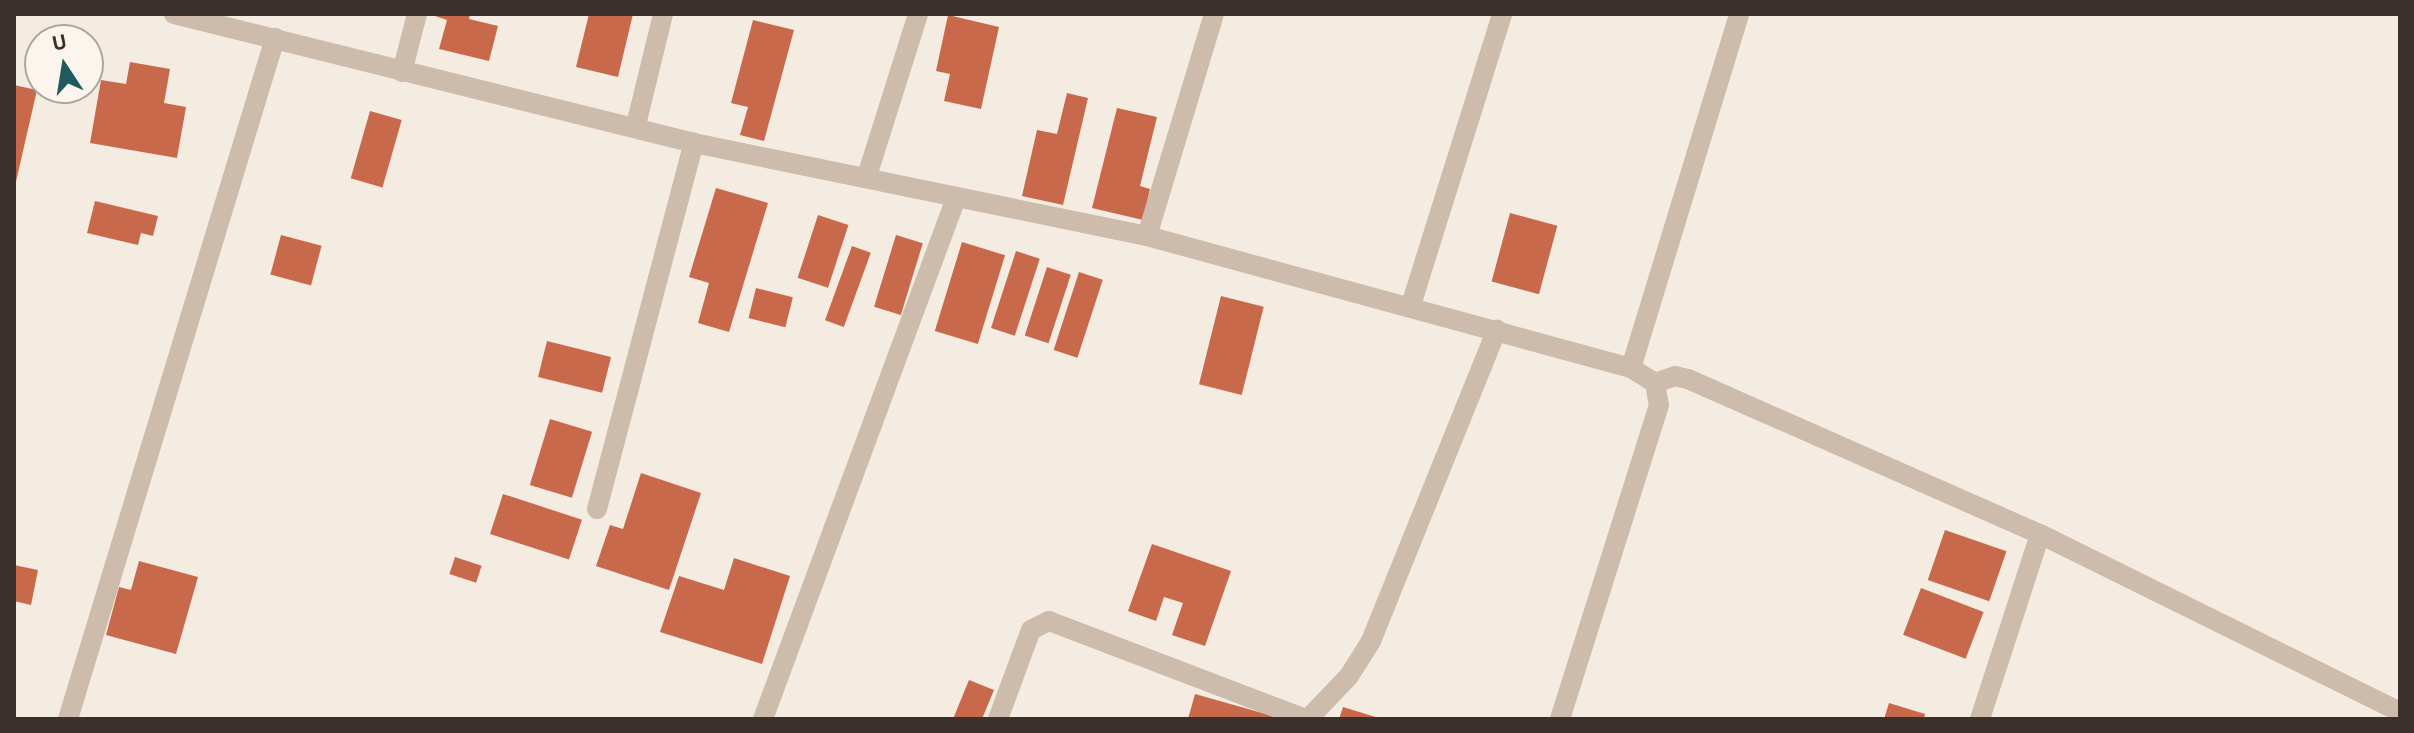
<!DOCTYPE html>
<html>
<head>
<meta charset="utf-8">
<style>
  body { margin:0 }
  #map { position:relative; width:2414px; height:733px; overflow:hidden; background:#f4ebe1; font-family:"Alegreya Sans",sans-serif }
  div>[style] { position:absolute }
  .building>* { inset:0; background:#c8694b; transform-origin:0 0 }
  .minor>* { height:20px; margin:-10px; padding:0 10px; transform-origin:10px; border-radius:10px; background:#cdbbac }
  span { translate:-50% -50%; white-space:nowrap; text-align:center; line-height:1.15; -webkit-text-stroke:6px #fbf5ee; paint-order:stroke }
  .frame { position:absolute; inset:0; border:16px solid #3b302b; pointer-events:none }
  .north { position:absolute; left:24px; top:24px; width:80px; height:80px; box-sizing:border-box; background:#fbf5ee; border:2px solid #aea6a0; border-radius:50%; rotate:348deg; font-size:22px; font-weight:700; line-height:32px; text-align:center; color:#3b302b }
  .north::after { content:''; display:block; margin:auto; width:28px; height:36px; background:#1f5a5e; clip-path:polygon(50% 0,100% 100%,50% 72%,0 100%) }
</style>
</head>
<body>
<div id="map">
  <div class="building">
    <div style="clip-path:polygon(470px 14px,469px 19px,498px 26px,489px 61px,439px 49px,447px 20px,429px 14px)"></div>
    <div style="clip-path:polygon(589px 14px,633px 14px,618px 77px,576px 67px)"></div>
    <div style="clip-path:polygon(948px 15px,999px 27px,981px 109px,944px 101px,950px 74px,936px 71px)"></div>
    <div style="clip-path:polygon(753px 20px,794px 30px,764px 141px,740px 135px,748px 107px,731px 103px)"></div>
    <div style="clip-path:polygon(130px 62px,170px 69px,164px 103px,186px 107px,177px 158px,90px 143px,101px 80px,126px 84px)"></div>
    <div style="clip-path:polygon(14px 85px,37px 90px,15px 186px,14px 186px)"></div>
    <div style="clip-path:polygon(1067px 93px,1088px 98px,1063px 205px,1022px 196px,1037px 130px,1057px 134px)"></div>
    <div style="clip-path:polygon(1117px 108px,1157px 117px,1140px 186px,1150px 189px,1143px 220px,1092px 208px)"></div>
    <div style="left:370px;top:111px;width:33px;height:70px;rotate:16deg"></div>
    <div style="clip-path:polygon(716px 188px,768px 203px,729px 332px,698px 323px,709px 283px,689px 277px)"></div>
    <div style="clip-path:polygon(95px 201px,158px 216px,153px 236px,141px 233px,138px 245px,87px 233px)"></div>
    <div style="left:1510px;top:213px;width:49px;height:71px;rotate:15deg"></div>
    <div style="left:818px;top:215px;width:32px;height:66px;rotate:18deg"></div>
    <div style="left:281px;top:235px;width:42px;height:41px;rotate:15deg"></div>
    <div style="left:896px;top:235px;width:28px;height:75px;rotate:17deg"></div>
    <div style="left:962px;top:242px;width:45px;height:93px;rotate:17deg"></div>
    <div style="left:852px;top:246px;width:20px;height:79px;rotate:20deg"></div>
    <div style="left:1016px;top:251px;width:25px;height:81px;rotate:18deg"></div>
    <div style="left:1047px;top:267px;width:25px;height:72px;rotate:18deg"></div>
    <div style="left:1079px;top:272px;width:25px;height:82px;rotate:18deg"></div>
    <div style="left:756px;top:288px;width:38px;height:31px;rotate:14deg"></div>
    <div style="left:1221px;top:296px;width:44px;height:91px;rotate:14deg"></div>
    <div style="left:547px;top:341px;width:66px;height:37px;rotate:14deg"></div>
    <div style="left:550px;top:419px;width:44px;height:69px;rotate:17deg"></div>
    <div style="clip-path:polygon(641px 473px,701px 493px,669px 590px,596px 566px,610px 525px,623px 529px)"></div>
    <div style="left:503px;top:494px;width:83px;height:42px;rotate:18deg"></div>
    <div style="left:1945px;top:530px;width:65px;height:53px;rotate:19deg"></div>
    <div style="clip-path:polygon(1152px 544px,1231px 571px,1205px 646px,1172px 635px,1183px 603px,1164px 597px,1156px 621px,1128px 611px)"></div>
    <div style="left:455px;top:557px;width:28px;height:18px;rotate:18deg"></div>
    <div style="clip-path:polygon(734px 558px,790px 576px,762px 664px,660px 632px,679px 576px,724px 590px)"></div>
    <div style="clip-path:polygon(139px 561px,198px 577px,176px 654px,106px 635px,119px 587px,131px 590px)"></div>
    <div style="clip-path:polygon(14px 565px,38px 570px,31px 605px,14px 601px)"></div>
    <div style="left:1921px;top:588px;width:67px;height:50px;rotate:21deg"></div>
    <div style="clip-path:polygon(969px 680px,994px 690px,982px 719px,953px 719px)"></div>
    <div style="clip-path:polygon(1195px 694px,1280px 718px,1280px 719px,1188px 719px)"></div>
    <div style="clip-path:polygon(1889px 703px,1925px 714px,1924px 719px,1884px 719px)"></div>
    <div style="clip-path:polygon(1343px 707px,1379px 718px,1379px 719px,1339px 719px)"></div>
  </div>
  <div class="minor">
    <div style="left:174px;top:14px;width:536px;rotate:13.93deg"></div>
    <div style="left:694px;top:143px;width:462px;rotate:11.6deg"></div>
    <div style="left:1147px;top:236px;width:502px;rotate:15.26deg"></div>
    <div style="left:1631px;top:368px;width:28px;rotate:32deg"></div>
    <div style="left:1655px;top:383px;width:22px;rotate:80deg"></div>
    <div style="left:1659px;top:405px;width:329px;rotate:107.5deg"></div>
    <div style="left:402px;top:72px;width:60px;rotate:-75.5deg"></div>
    <div style="left:636px;top:125px;width:114px;rotate:-76.3deg"></div>
    <div style="left:867px;top:176px;width:170px;rotate:-72.5deg"></div>
    <div style="left:1147px;top:236px;width:232px;rotate:-73.2deg"></div>
    <div style="left:1411px;top:305px;width:305px;rotate:-72.6deg"></div>
    <div style="left:1631px;top:368px;width:370px;rotate:-73deg"></div>
    <div style="left:1655px;top:383px;width:21px;rotate:-19deg"></div>
    <div style="left:1675px;top:376px;width:13px;rotate:13deg"></div>
    <div style="left:1688px;top:379px;width:385px;rotate:23.8deg"></div>
    <div style="left:2040px;top:534px;width:402px;rotate:26.3deg"></div>
    <div style="left:597px;top:509px;width:379px;rotate:-75.2deg"></div>
    <div style="left:68px;top:719px;width:712px;rotate:-73.09deg"></div>
    <div style="left:763px;top:719px;width:556px;rotate:-69.67deg"></div>
    <div style="left:998px;top:719px;width:95px;rotate:-69.7deg"></div>
    <div style="left:1031px;top:630px;width:20px;rotate:-27deg"></div>
    <div style="left:1049px;top:621px;width:275px;rotate:20.9deg"></div>
    <div style="left:1308px;top:719px;width:59px;rotate:-46.4deg"></div>
    <div style="left:1349px;top:676px;width:41px;rotate:-57.8deg"></div>
    <div style="left:1371px;top:641px;width:336px;rotate:-68deg"></div>
    <div style="left:1980px;top:719px;width:194px;rotate:-72deg"></div>
  </div>
  <div class="frame"></div>
  <div class="north">U</div>
</div>
</body>
</html>
